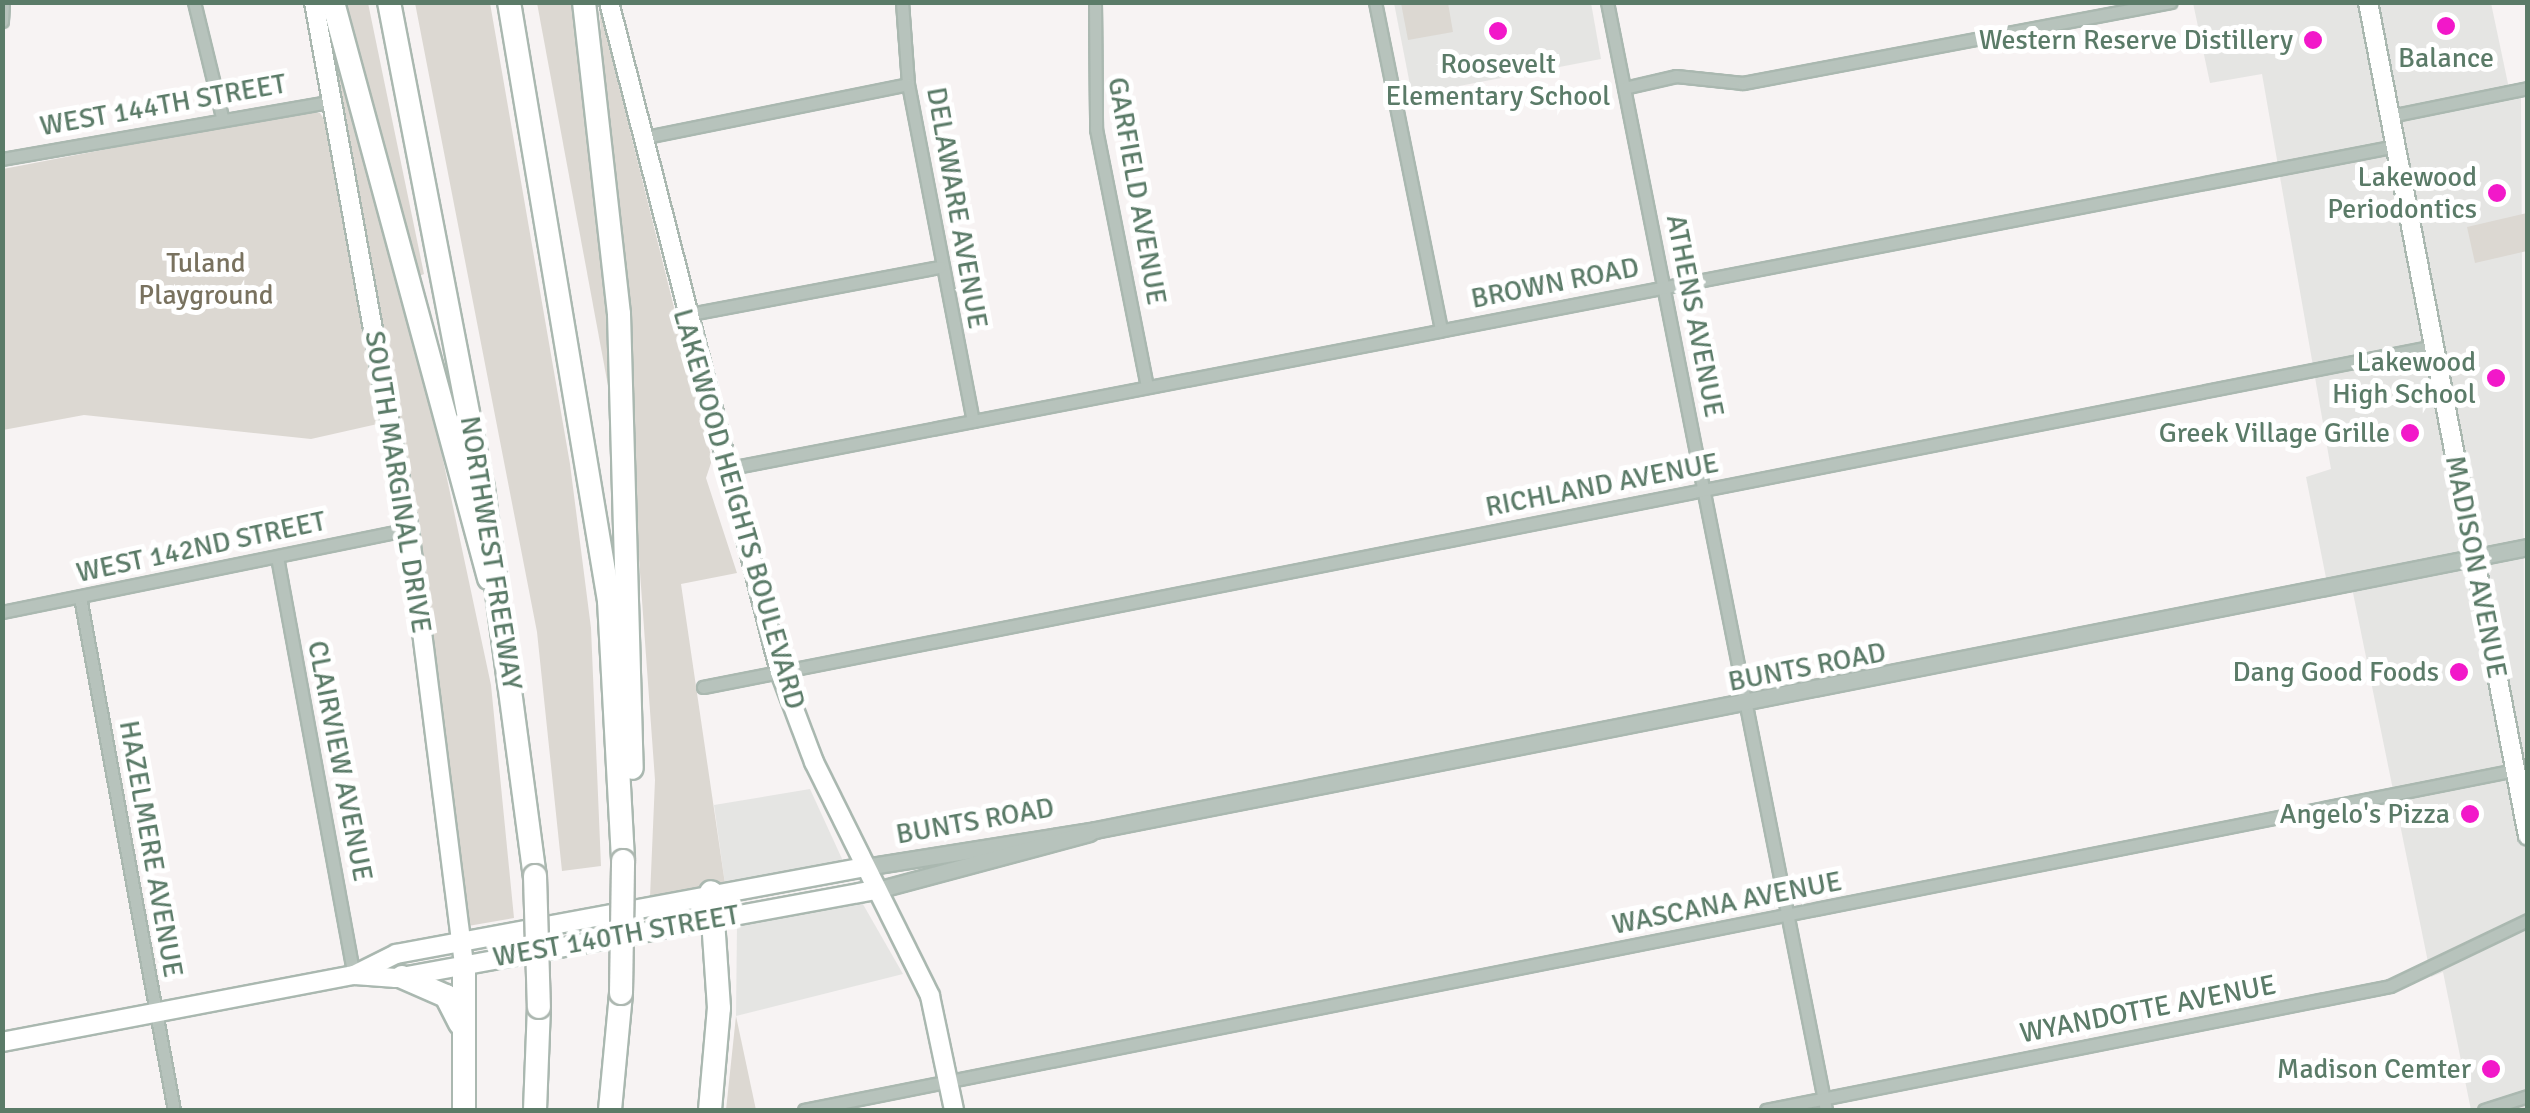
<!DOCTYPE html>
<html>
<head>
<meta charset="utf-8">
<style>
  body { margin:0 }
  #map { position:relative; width:2530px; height:1113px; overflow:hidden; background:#f7f3f3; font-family:Signika,sans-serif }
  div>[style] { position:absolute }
  .built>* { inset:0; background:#e5e5e3 }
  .green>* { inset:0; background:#dcd8d2 }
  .roads { filter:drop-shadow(2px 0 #aab8b0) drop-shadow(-2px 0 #aab8b0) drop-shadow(0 2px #aab8b0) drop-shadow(0 -2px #aab8b0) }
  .minor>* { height:11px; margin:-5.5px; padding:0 5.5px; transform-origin:5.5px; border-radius:5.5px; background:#b7c3bc }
  .tertiary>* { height:15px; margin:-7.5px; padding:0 7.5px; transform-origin:7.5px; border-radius:7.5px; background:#b7c3bc }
  .secondary>* { height:18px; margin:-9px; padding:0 9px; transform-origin:9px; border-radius:9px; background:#fff }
  .motorway>* { height:22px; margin:-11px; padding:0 11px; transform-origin:11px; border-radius:11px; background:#fff }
  .bridges { filter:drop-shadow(2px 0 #acb7b0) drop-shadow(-2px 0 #acb7b0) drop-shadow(0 2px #acb7b0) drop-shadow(0 -2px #acb7b0) }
  .motorway-bridge>* { height:22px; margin:-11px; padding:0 11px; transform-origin:11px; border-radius:11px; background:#fff }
  .dots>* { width:28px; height:28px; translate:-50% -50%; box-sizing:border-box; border:5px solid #fff; border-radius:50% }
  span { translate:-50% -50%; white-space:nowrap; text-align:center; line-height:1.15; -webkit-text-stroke:10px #fff; paint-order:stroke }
  .poi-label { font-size:28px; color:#5b7b68 }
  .right { translate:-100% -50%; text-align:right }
  .street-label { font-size:28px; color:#5b7b68 }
  .park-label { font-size:28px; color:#79725f }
  .frame { position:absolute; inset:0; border:5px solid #5b7b68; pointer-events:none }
</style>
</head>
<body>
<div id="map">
  <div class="built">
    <div style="clip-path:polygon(1394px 3px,1591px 3px,1601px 59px,1412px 95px)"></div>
    <div style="clip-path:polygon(2193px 3px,2491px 3px,2511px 98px,2521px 97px,2527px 1110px,2471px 1110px,2443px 972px,2431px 977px,2352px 588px,2329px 593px,2306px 477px,2331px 469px,2262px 74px,2210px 83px)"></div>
    <div style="clip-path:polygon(810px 789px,843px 861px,725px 884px,714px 805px)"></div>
    <div style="clip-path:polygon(860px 899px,903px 974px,736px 1016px,737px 925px)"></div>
  </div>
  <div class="green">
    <div style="clip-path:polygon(342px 3px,368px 3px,424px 274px,417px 277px)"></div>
    <div style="clip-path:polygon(415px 3px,490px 3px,570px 464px,591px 628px,601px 866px,562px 871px,537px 632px)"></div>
    <div style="clip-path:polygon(537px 3px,577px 3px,601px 186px,614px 418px)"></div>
    <div style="clip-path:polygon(1401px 3px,1448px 3px,1453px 32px,1408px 40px)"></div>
    <div style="clip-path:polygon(599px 6px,712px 460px,706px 478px,737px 573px,681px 584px,725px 884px,650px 897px,655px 780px)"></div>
    <div style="clip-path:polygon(338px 48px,426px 380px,491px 685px,514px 918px,468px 926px,419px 531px,331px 49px)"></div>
    <div style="clip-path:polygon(301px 112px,320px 113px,328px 126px,382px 423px,311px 439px,84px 415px,3px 430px,3px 169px)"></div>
    <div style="clip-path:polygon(2527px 213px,2527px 251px,2475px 263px,2467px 227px)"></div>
    <div style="clip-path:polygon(736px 1016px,756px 1110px,726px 1110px)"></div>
  </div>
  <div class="roads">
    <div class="minor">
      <div style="left:194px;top:2px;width:118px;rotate:76.3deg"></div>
      <div style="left:902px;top:2px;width:82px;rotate:85.8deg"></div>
      <div style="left:908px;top:84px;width:343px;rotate:79.1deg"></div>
      <div style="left:1095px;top:2px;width:127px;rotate:89.5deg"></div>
      <div style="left:1096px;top:129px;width:263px;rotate:78.8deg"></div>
      <div style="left:1375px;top:2px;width:335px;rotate:78.6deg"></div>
      <div style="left:1607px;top:2px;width:1129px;rotate:78.82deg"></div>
      <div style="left:2px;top:21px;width:19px;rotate:-87deg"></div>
      <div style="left:1624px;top:88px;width:53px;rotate:-13deg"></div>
      <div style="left:1676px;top:76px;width:67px;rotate:6deg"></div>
      <div style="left:1743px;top:83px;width:435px;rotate:-10.7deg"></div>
      <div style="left:2390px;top:116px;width:141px;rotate:-11.5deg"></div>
      <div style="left:641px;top:138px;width:272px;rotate:-11.4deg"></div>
      <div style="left:2px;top:159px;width:336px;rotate:-9.9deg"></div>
      <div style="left:685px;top:315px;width:259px;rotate:-10.7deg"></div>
      <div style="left:725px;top:469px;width:1702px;rotate:-10.94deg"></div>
      <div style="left:277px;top:557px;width:425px;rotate:79.6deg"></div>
      <div style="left:80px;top:597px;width:522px;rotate:79.62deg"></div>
      <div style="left:2px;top:612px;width:415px;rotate:-11.5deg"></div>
      <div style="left:703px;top:687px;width:1764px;rotate:-11.14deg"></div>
      <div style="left:804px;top:1110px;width:1744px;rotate:-11.24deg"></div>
      <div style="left:1766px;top:1110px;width:636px;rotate:-11.24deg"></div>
      <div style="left:2390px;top:986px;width:153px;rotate:-25.6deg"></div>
      <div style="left:2484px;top:1110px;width:46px;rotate:-17.7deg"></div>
    </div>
    <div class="tertiary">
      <div style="left:865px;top:867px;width:233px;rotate:-9.1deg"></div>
      <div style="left:1095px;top:830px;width:1461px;rotate:-11.17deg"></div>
      <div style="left:877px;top:890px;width:220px;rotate:-15deg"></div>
    </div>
    <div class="secondary">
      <div style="left:314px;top:2px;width:535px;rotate:79.78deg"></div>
      <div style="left:409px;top:529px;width:439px;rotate:82.8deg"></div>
      <div style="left:609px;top:2px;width:691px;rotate:75.68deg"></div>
      <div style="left:780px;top:672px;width:96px;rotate:69.3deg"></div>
      <div style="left:814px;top:762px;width:261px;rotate:63.6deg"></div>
      <div style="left:930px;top:996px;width:116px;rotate:78.1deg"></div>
      <div style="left:2368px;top:2px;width:849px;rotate:79.14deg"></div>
      <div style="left:355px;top:975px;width:41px;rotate:4.2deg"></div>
      <div style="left:396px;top:978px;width:489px;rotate:-10.4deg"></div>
      <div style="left:2px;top:1042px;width:358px;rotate:-10.8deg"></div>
      <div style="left:354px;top:975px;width:47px;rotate:-26.6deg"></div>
      <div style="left:396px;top:954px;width:477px;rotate:-10.5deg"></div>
    </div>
    <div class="motorway">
      <div style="left:333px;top:2px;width:597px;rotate:74.85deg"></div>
      <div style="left:389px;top:2px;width:495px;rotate:79.1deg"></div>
      <div style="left:483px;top:488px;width:391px;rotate:82.4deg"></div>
      <div style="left:509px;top:2px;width:607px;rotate:80.52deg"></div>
      <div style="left:609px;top:601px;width:260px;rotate:86.9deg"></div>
      <div style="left:584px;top:2px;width:314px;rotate:83.6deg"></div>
      <div style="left:619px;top:314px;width:454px;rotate:88.4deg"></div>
      <div style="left:464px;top:965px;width:145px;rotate:90deg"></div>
      <div style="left:402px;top:977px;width:48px;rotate:23.4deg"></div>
      <div style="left:446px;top:996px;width:31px;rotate:63deg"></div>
      <div style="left:535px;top:1110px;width:103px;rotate:-87.8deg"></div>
      <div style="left:610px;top:1110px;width:118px;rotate:-84.6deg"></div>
      <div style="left:710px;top:1110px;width:102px;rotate:-85deg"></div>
      <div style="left:719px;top:1008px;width:116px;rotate:-93.9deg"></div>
    </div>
  </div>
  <div class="bridges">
    <div class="motorway-bridge">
      <div style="left:535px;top:876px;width:131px;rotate:88.3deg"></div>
      <div style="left:621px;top:993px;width:132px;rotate:-89.1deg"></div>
    </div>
  </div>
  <div class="dots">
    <div style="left:2446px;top:26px;background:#f218c9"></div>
    <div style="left:1498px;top:31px;background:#f218c9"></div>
    <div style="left:2313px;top:40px;background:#f218c9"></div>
    <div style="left:2497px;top:193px;background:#f218c9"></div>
    <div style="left:2496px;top:378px;background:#f218c9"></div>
    <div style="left:2410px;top:433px;background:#f218c9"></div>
    <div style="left:2459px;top:672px;background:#f218c9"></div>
    <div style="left:2470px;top:814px;background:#f218c9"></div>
    <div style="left:2491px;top:1069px;background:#f218c9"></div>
  </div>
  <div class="poi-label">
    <span class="right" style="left:2293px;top:40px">Western Reserve Distillery</span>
    <span style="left:2446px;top:58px">Balance</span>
    <span style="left:1498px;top:80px">Roosevelt<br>Elementary School</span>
    <span class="right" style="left:2477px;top:193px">Lakewood<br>Periodontics</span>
    <span class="right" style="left:2476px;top:378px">Lakewood<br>High School</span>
    <span class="right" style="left:2390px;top:433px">Greek Village Grille</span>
    <span class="right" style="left:2439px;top:672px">Dang Good Foods</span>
    <span class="right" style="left:2450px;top:814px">Angelo's Pizza</span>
    <span class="right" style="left:2471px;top:1069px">Madison Cemter</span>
  </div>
  <div class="street-label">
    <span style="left:163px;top:105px;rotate:-10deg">WEST 144TH STREET</span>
    <span style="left:1137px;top:191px;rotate:80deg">GARFIELD AVENUE</span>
    <span style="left:957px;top:208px;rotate:80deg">DELAWARE AVENUE</span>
    <span style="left:1555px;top:283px;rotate:-11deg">BROWN ROAD</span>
    <span style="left:1695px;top:316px;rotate:79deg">ATHENS AVENUE</span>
    <span style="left:398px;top:482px;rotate:81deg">SOUTH MARGINAL DRIVE</span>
    <span style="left:1602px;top:485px;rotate:-11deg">RICHLAND AVENUE</span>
    <span style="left:739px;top:509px;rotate:74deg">LAKEWOOD HEIGHTS BOULEVARD</span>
    <span style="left:201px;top:547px;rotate:-12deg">WEST 142ND STREET</span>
    <span style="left:491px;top:553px;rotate:81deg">NORTHWEST FREEWAY</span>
    <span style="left:2476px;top:567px;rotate:79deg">MADISON AVENUE</span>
    <span style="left:1807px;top:667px;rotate:-11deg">BUNTS ROAD</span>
    <span style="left:340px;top:761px;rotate:79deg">CLAIRVIEW AVENUE</span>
    <span style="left:975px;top:821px;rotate:-10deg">BUNTS ROAD</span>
    <span style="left:151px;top:849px;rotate:80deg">HAZELMERE AVENUE</span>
    <span style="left:1727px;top:903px;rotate:-11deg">WASCANA AVENUE</span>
    <span style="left:616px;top:936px;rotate:-10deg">WEST 140TH STREET</span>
    <span style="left:2148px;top:1009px;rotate:-11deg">WYANDOTTE AVENUE</span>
  </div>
  <div class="park-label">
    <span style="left:206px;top:279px">Tuland<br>Playground</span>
  </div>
  <div class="frame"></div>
</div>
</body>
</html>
